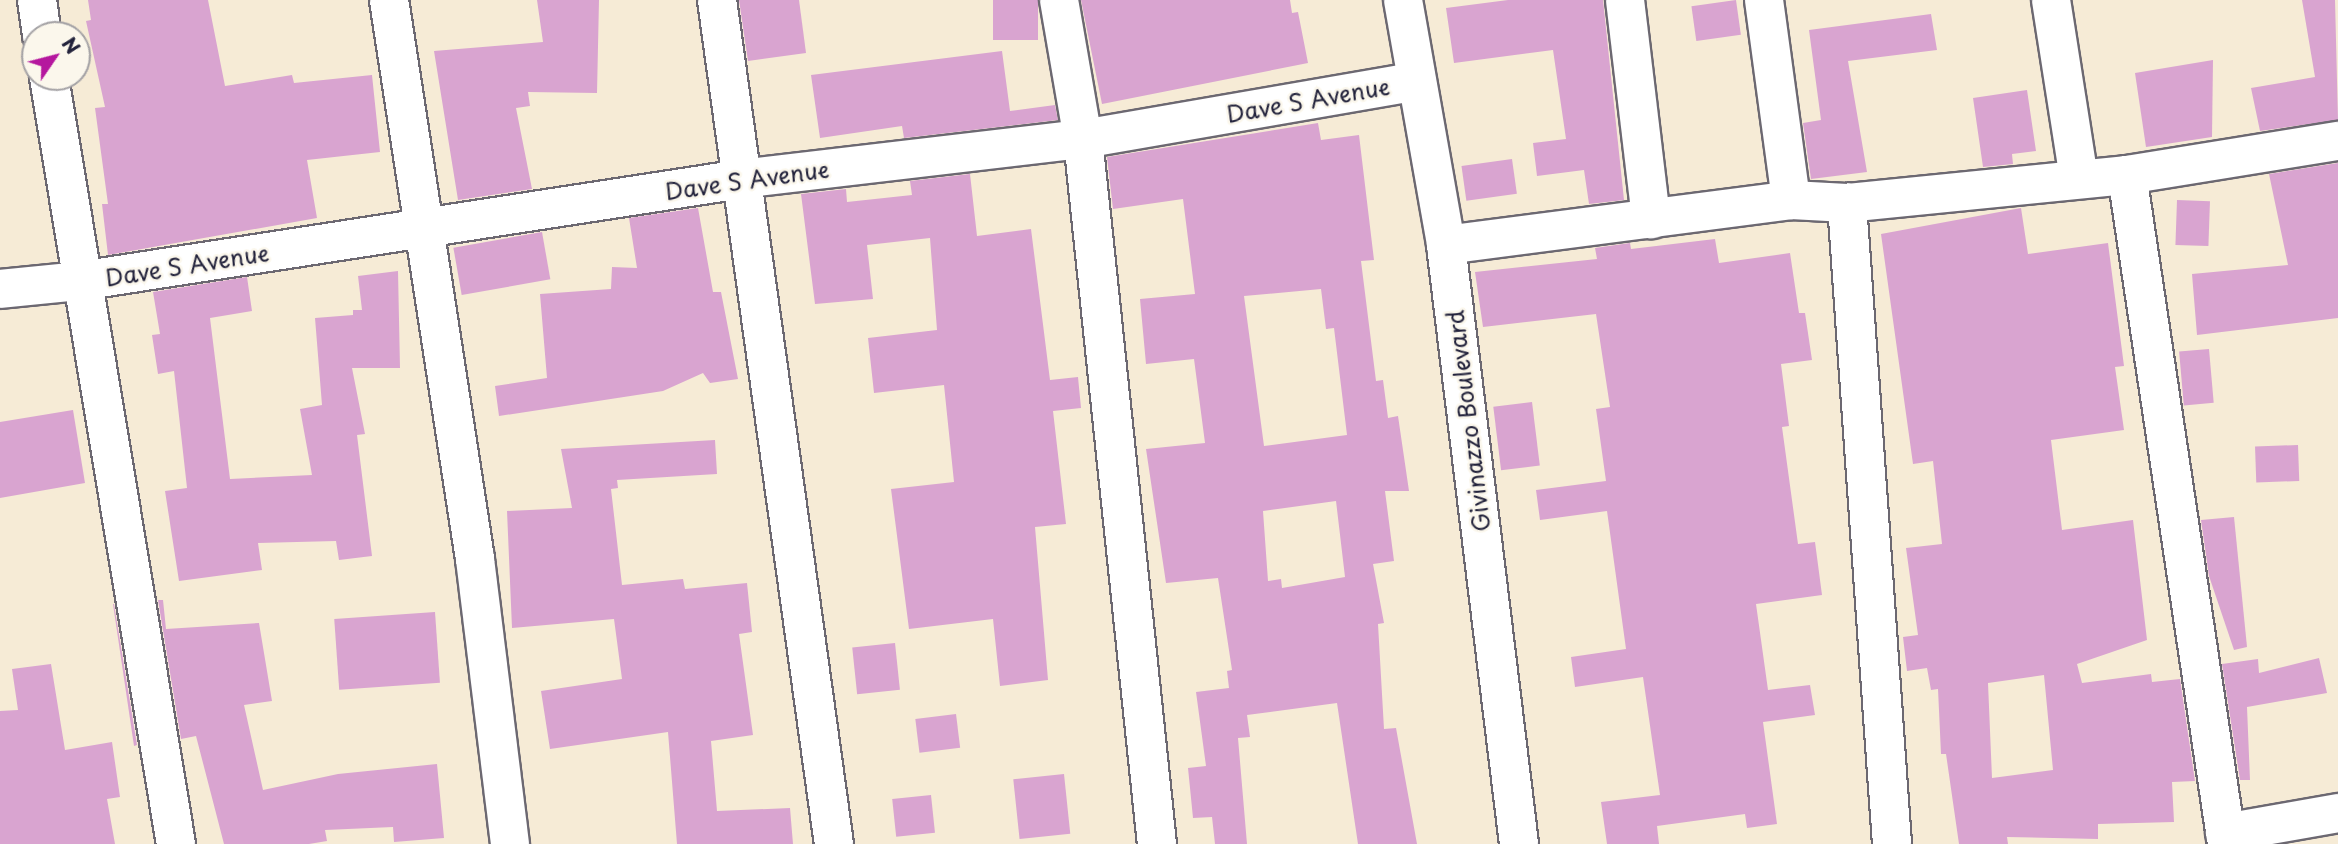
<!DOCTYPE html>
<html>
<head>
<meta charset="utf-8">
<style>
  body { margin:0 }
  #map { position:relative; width:2338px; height:844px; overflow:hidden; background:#f6ebd6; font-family:"Playpen Sans",sans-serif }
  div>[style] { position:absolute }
  .building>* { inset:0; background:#d9a4d0; transform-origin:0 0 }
  .roads { filter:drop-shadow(2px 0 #6c6871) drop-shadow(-2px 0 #6c6871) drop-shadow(0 2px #6c6871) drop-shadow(0 -2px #6c6871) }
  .street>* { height:38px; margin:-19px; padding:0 19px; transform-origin:19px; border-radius:19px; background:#fff }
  span { translate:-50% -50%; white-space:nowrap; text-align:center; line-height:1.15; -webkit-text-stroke:5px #fbf7ec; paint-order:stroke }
  .street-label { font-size:23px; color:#22223b }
  .north { position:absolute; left:21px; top:21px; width:70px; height:70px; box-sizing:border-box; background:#fbf7ec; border:2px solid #a4a2a5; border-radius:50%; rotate:55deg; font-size:19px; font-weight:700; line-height:28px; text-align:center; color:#22223b }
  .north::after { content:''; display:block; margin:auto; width:24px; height:32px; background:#b5179e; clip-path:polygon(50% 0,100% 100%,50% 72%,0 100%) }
</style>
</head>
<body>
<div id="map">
  <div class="building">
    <div style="clip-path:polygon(88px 0,208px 0,225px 86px,292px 75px,294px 83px,372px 75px,380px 152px,307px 160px,317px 218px,108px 255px,102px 204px,108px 204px,95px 108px,105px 107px,86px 21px,91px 20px)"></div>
    <div style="clip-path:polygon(537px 0,599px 0,597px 93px,528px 92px,530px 106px,516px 108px,532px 189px,458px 200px,434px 51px,543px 42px)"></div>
    <div style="clip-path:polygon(739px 0,799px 0,806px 53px,748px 61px)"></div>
    <div style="left:993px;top:0;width:45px;height:40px"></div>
    <div style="clip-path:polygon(1081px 0,1290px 0,1292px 13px,1298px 12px,1308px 63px,1102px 104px)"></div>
    <div style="clip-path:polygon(1508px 0,1603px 0,1624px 200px,1589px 204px,1584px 170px,1537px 176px,1533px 143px,1566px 139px,1553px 50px,1454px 63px,1446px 8px)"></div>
    <div style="left:1736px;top:0;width:35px;height:45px;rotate:82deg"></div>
    <div style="clip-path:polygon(2302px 0,2335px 0,2338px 120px,2260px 131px,2251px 88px,2315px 77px)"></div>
    <div style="clip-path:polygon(1931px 14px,1937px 50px,1848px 61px,1867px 172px,1811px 179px,1803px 123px,1821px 120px,1809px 30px)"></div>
    <div style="clip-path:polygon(1002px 51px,1010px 111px,1055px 105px,1058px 120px,904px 138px,902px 126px,820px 138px,811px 75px)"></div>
    <div style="clip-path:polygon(2213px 60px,2212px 137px,2146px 147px,2135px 73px)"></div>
    <div style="clip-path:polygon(2027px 90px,2036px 151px,2012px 154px,2013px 164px,1983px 167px,1973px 98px)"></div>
    <div style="clip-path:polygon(evenodd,1318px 123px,1321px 140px,1359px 135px,1374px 260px,1361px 261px,1376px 381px,1383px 380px,1388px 418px,1398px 416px,1409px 491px,1385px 491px,1394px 561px,1373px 564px,1384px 623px,1378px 624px,1384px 729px,1396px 728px,1417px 844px,1358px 844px,1337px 703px,1247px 715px,1250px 737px,1238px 738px,1247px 844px,1215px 844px,1212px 817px,1193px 818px,1188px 768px,1206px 766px,1196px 692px,1229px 688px,1227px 671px,1232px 670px,1218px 578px,1166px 583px,1146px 449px,1205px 443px,1194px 359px,1146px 364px,1140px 299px,1195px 294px,1183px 199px,1113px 209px,1107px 157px,1318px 123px,1321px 289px,1326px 329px,1334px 328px,1347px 435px,1264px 446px,1244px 296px,1321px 289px,1318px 123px,1336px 501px,1345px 577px,1282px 588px,1281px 579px,1268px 581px,1263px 511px,1336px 501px)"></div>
    <div style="left:1512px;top:159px;width:35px;height:51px;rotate:82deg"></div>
    <div style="clip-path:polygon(2338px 163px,2338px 318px,2197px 335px,2192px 274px,2288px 265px,2269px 174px)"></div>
    <div style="clip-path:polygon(970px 174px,977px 236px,1031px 229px,1050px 380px,1078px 377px,1081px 408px,1053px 411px,1066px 524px,1035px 527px,1048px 680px,1000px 686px,993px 619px,909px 629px,891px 489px,954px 482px,944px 385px,874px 393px,868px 338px,937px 330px,930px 238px,867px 245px,873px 299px,815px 304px,801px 194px,846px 189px,847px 202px,912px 195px,910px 181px)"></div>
    <div style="left:2177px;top:200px;width:33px;height:45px;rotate:2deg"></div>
    <div style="clip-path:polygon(698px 208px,713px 292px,721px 292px,738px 379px,710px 383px,703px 373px,663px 391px,499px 416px,495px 386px,547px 378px,540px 294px,611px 289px,612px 267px,637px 268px,629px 218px)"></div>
    <div style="clip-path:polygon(evenodd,2021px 208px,2028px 254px,2108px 243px,2115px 297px,2124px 366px,2115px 367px,2124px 430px,2051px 440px,2062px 530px,2133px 520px,2147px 640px,2077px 664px,2082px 683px,2151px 674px,2152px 682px,2180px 679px,2195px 781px,2172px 782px,2174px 822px,2098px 824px,2098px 839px,2007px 837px,2008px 844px,1959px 844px,1946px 754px,1941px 754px,1938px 689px,1931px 690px,1927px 668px,1907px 671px,1903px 637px,1918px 635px,1906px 548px,1942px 544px,1933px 461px,1913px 464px,1881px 234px,2021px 208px,2044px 675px,2053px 770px,1992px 778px,1988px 683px,2044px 675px)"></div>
    <div style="left:542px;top:232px;width:48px;height:90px;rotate:80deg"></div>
    <div style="clip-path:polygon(1715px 239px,1719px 263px,1790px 253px,1799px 313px,1805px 313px,1812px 360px,1781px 364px,1789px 426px,1782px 427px,1798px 544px,1815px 542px,1822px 595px,1756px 604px,1768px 690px,1810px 685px,1815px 715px,1763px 722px,1777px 824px,1747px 828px,1745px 814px,1657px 826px,1659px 844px,1607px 844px,1601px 802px,1660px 795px,1643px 677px,1575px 687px,1571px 657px,1626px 649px,1607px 511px,1540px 520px,1536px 490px,1606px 481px,1596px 409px,1610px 407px,1596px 314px,1483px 327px,1475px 272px,1597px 259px,1595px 248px,1630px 243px,1631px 249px)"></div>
    <div style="clip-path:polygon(398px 271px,400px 368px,352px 368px,365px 434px,357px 435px,372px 556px,339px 560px,336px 541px,258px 543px,262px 570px,179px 581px,165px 491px,187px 488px,174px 371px,158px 374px,152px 335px,160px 334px,153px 292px,247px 277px,252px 311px,210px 318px,230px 479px,312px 475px,300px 409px,322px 405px,315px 318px,353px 315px,353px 310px,362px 310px,358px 276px)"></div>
    <div style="left:2209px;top:349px;width:54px;height:30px;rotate:85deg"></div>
    <div style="left:1532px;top:402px;width:64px;height:39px;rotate:83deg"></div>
    <div style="clip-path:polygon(73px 410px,85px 483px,0 498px,0 422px)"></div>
    <div style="clip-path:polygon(715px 440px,717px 474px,617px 480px,618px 488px,611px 489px,622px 585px,683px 579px,685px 589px,747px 583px,752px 632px,739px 634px,753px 735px,711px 741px,717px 811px,790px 808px,793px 844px,677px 844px,668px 732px,550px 749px,541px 691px,622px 679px,614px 619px,512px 628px,507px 511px,572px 508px,561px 449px)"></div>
    <div style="left:2298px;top:445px;width:36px;height:43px;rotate:88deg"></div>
    <div style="clip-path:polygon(2234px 517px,2247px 647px,2234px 650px,2209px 576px,2201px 520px)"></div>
    <div style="clip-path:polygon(158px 600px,163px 600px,166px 629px,259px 623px,272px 701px,244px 705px,263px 790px,338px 774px,437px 764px,444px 838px,394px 842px,393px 827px,325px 830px,327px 841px,309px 844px,224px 844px,196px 736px,181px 739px)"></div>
    <div style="clip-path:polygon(113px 604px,114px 604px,137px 745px,134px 746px)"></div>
    <div style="left:435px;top:612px;width:71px;height:101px;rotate:86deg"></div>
    <div style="left:895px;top:643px;width:47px;height:43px;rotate:84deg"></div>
    <div style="clip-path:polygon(2319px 658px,2327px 693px,2247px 707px,2250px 780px,2240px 780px,2222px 664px,2258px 659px,2259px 673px)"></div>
    <div style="clip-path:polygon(51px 664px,65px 750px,112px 742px,120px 797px,107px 799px,115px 844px,0 844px,0 711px,18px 710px,12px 669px)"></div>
    <div style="left:956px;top:714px;width:34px;height:41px;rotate:83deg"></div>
    <div style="left:1064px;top:774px;width:60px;height:51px;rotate:84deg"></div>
    <div style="left:931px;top:795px;width:38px;height:39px;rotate:84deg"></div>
  </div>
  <div class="roads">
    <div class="street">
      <div style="left:37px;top:0;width:35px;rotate:82deg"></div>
      <div style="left:389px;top:0;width:566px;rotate:81.25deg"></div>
      <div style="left:475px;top:559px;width:287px;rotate:83deg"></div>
      <div style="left:717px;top:0;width:852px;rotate:82.11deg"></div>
      <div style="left:1059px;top:0;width:141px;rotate:80.2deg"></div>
      <div style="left:1083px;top:139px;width:709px;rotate:84.01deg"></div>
      <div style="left:1403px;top:0;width:249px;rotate:80deg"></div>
      <div style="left:1446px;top:245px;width:603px;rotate:83.05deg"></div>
      <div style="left:1625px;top:0;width:221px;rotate:83.2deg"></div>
      <div style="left:1764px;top:0;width:202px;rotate:82.3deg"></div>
      <div style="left:1791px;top:200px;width:56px;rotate:3.1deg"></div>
      <div style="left:2051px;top:0;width:180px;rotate:81.1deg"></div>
      <div style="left:49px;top:77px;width:777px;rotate:80.6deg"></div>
      <div style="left:2127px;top:175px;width:676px;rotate:81.5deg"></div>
      <div style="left:1446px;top:245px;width:348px;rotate:-7.4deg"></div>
      <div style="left:0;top:289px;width:80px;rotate:-5.7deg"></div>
      <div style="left:80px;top:281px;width:669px;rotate:-8.77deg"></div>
      <div style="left:741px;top:179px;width:344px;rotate:-6.7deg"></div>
      <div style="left:1083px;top:139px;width:336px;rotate:-9.8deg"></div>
      <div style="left:2225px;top:833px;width:115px;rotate:-10deg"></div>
      <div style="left:1892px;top:844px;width:643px;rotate:-94.02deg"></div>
      <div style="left:1847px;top:203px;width:281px;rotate:-5.7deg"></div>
      <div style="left:2127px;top:175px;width:214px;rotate:-9.2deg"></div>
    </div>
  </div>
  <div class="street-label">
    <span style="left:1308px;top:100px;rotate:-10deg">Dave S Avenue</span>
    <span style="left:747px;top:180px;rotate:-8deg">Dave S Avenue</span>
    <span style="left:187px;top:265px;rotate:-9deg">Dave S Avenue</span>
    <span style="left:1468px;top:421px;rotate:-97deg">Givinazzo Boulevard</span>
  </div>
  <div class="north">N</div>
</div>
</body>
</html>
